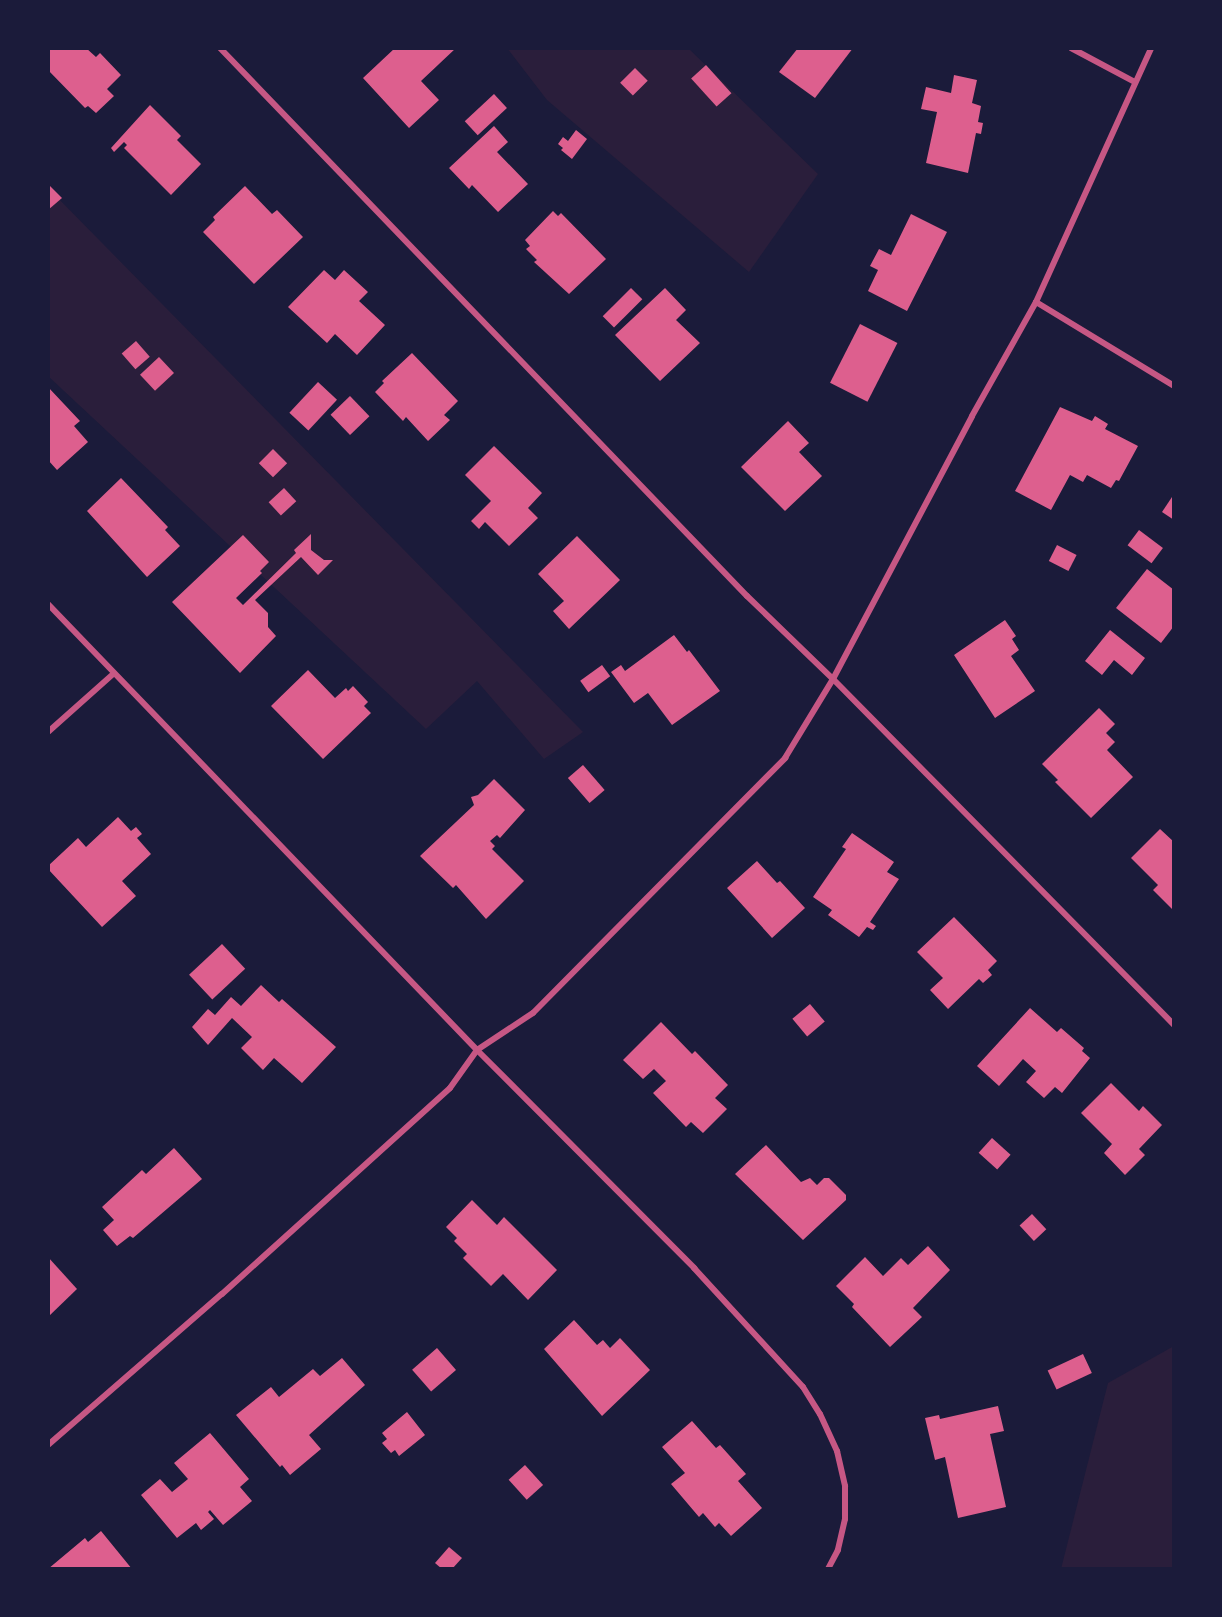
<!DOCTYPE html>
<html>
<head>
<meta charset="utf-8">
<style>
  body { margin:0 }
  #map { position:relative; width:1222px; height:1617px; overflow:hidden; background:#1b1b3a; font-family:"Times New Roman",serif }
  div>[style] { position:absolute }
  .green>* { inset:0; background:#2a1e3b }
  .building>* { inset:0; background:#dd5f8e; transform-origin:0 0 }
  .minor>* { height:6px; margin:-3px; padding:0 3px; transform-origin:3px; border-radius:3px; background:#c65784 }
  span { translate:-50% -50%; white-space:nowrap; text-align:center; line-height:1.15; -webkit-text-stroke:6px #1b1b3a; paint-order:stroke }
  .frame { position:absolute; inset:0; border:50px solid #1b1b3a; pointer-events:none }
</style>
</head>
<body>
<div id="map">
  <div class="green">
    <div style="clip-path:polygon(507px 48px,688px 48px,818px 174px,749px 272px,547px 100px)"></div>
    <div style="clip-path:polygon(48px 188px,583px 732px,544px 759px,477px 681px,426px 729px,48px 376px)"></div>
    <div style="clip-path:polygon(1174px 1346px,1174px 1569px,1061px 1569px,1108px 1383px)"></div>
  </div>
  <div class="building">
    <div style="clip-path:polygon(52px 48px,86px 48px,96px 57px,100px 53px,121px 75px,107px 89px,114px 96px,96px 113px,88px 106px,85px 108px,48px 70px,48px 52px)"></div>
    <div style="clip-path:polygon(395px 48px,456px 48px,421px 81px,439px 100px,409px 128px,363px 78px)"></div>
    <div style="clip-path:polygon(798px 48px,853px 48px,815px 98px,779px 72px)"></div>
    <div style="left:706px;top:65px;width:38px;height:20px;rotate:48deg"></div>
    <div style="left:635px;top:68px;width:18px;height:21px;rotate:45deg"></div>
    <div style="clip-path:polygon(954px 75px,977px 80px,972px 103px,981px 106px,978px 122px,983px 123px,981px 134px,976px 133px,968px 173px,926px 163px,937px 112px,921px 109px,926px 87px,951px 93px)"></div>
    <div style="left:494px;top:94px;width:19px;height:40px;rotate:47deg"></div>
    <div style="clip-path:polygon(150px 105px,181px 136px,177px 140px,201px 164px,171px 195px,124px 148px,127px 145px,124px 142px,114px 152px,111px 148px)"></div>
    <div style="clip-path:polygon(494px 126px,508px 142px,497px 152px,528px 184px,498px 212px,472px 185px,469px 189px,449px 168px)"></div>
    <div style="clip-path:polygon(576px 130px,587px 139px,572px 159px,561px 150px,563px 148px,558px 144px,563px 137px,568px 141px)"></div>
    <div style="clip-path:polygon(50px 186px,62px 198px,48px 210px,48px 188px)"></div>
    <div style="clip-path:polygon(245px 186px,272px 214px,277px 210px,303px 237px,254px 284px,203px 232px,215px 220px,213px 217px)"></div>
    <div style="clip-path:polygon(553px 211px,558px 216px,561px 213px,606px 259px,569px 294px,534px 262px,537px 260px,526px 249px,530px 246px,525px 240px)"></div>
    <div style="clip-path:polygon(911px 214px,947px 232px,907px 311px,868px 291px,878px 270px,870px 266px,879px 249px,891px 255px)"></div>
    <div style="clip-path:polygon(324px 270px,335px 280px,344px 270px,368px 292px,359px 301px,385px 325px,357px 355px,335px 334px,327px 343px,288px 307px)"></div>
    <div style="left:631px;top:288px;width:16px;height:40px;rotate:45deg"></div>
    <div style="clip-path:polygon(665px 288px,686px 310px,676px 320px,700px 343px,660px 381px,615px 335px)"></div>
    <div style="left:860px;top:324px;width:42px;height:66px;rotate:27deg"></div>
    <div style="left:136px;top:341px;width:21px;height:19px;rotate:49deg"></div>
    <div style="clip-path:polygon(412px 353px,458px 401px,444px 415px,450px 420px,428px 441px,406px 417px,403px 421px,375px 392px,384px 383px,382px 381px)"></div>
    <div style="left:159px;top:357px;width:22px;height:26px;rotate:47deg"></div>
    <div style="left:318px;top:382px;width:26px;height:42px;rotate:43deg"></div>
    <div style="clip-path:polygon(48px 387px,80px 421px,74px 426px,88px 442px,57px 470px,48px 460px)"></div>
    <div style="left:350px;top:396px;width:28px;height:27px;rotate:46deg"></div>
    <div style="clip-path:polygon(1060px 407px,1092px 421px,1095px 416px,1108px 424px,1105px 429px,1138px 446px,1119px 481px,1116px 480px,1111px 488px,1087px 475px,1083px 482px,1070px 475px,1051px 510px,1015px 491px)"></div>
    <div style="clip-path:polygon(788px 421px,809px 443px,799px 452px,822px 476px,785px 511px,741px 467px)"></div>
    <div style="clip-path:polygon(494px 446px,542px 493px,528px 508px,538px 518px,509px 546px,485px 522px,479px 529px,471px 521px,491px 501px,465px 475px)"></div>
    <div style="left:273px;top:449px;width:20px;height:20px;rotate:45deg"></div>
    <div style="clip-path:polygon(121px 478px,168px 527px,165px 530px,180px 546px,147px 577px,87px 511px)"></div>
    <div style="left:284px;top:488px;width:18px;height:21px;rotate:47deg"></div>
    <div style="clip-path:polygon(1174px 494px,1174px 520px,1162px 512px)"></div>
    <div style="left:1139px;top:530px;width:30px;height:19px;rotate:37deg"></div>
    <div style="clip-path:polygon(311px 534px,311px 550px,324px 560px,333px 560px,318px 575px,301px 557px,255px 600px,268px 613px,268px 627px,276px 636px,240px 673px,172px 602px,243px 535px,269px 562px,260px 571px,262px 573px,236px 598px,243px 605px,296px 553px,294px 550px)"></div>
    <div style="clip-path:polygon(577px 536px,620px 580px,569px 629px,553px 611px,564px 601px,538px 574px)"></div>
    <div style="left:1057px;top:545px;width:22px;height:18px;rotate:27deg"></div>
    <div style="clip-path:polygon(1147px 569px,1174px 590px,1174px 626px,1161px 643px,1116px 608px)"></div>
    <div style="clip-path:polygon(1005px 620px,1016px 636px,1012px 639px,1019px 650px,1011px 656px,1035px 691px,995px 718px,954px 655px)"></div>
    <div style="clip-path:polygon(1110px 630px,1145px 658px,1132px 675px,1114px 660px,1102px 675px,1085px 661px)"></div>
    <div style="clip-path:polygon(674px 635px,687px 652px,689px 650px,720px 691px,672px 725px,648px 693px,634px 703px,611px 672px,621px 665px,625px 671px)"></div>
    <div style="left:602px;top:665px;width:14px;height:27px;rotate:54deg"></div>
    <div style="clip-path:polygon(308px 670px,335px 698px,346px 688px,348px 691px,353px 686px,368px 702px,364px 706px,371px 713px,323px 759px,271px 706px)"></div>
    <div style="clip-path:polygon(1099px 708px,1115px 724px,1106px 733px,1115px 742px,1107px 750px,1133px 777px,1091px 818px,1055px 782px,1058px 780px,1042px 764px)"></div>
    <div style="left:583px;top:765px;width:33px;height:20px;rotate:49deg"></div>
    <div style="clip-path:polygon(494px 779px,525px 810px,500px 838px,497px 835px,490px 841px,495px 846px,492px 849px,524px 881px,486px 919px,456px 885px,453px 888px,420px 856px,474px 805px,471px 797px,478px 795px)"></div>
    <div style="clip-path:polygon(118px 817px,131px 831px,136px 827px,142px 834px,137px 838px,151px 854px,122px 881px,136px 896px,102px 927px,48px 869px,48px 866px,78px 838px,86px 847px)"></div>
    <div style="clip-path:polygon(1160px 829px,1174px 842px,1174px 911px,1153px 890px,1158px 885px,1131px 858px)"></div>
    <div style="clip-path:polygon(852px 833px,894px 862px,887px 872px,899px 879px,870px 922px,876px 926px,873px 930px,867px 927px,859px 937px,828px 915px,832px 910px,813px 897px,846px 849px,842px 847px)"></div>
    <div style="clip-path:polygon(757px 861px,777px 883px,780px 881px,805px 908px,772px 938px,727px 888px)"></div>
    <div style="clip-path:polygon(954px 917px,997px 961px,988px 970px,992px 975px,983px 983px,979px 979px,948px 1009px,930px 990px,943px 978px,917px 952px)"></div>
    <div style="left:222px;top:944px;width:34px;height:45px;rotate:47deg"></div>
    <div style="clip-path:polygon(261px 985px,279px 1002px,282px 999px,336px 1047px,302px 1083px,274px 1058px,263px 1070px,241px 1048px,252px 1037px,232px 1018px,208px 1045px,192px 1027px,208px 1009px,215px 1015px,231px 997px,241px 1006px)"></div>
    <div style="left:810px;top:1004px;width:23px;height:23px;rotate:50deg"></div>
    <div style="clip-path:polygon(1030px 1008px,1057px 1032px,1061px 1028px,1084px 1048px,1082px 1051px,1090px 1058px,1062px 1093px,1055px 1087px,1044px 1098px,1026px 1082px,1036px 1071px,1023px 1059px,999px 1086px,977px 1066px)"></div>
    <div style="clip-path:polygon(661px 1022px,692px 1054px,695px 1051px,728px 1085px,715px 1098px,727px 1109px,703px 1133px,691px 1122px,686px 1127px,653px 1093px,666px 1081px,654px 1069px,643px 1079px,623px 1060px)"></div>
    <div style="clip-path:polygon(1111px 1083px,1139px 1111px,1143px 1106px,1162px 1125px,1139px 1149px,1145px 1155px,1125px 1175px,1104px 1153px,1112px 1144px,1081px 1113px)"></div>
    <div style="left:992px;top:1138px;width:25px;height:20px;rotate:42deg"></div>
    <div style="clip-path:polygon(766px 1145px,801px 1182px,810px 1178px,817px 1185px,824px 1178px,829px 1178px,846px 1195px,846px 1200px,803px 1240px,735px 1174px)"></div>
    <div style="clip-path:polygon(174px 1148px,202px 1179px,133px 1238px,130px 1236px,117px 1246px,103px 1230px,114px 1220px,102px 1207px,142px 1170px,146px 1174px)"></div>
    <div style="clip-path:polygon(472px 1200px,497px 1225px,504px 1217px,557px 1270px,528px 1300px,503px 1274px,491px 1286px,463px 1258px,467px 1254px,454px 1241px,457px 1238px,446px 1227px)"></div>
    <div style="left:1032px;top:1214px;width:21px;height:17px;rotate:47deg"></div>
    <div style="clip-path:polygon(928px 1246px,950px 1270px,913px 1308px,922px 1317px,890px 1347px,852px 1307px,854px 1304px,836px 1286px,865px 1257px,883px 1276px,901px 1258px,908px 1265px)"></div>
    <div style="clip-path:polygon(48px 1257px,77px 1289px,48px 1317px)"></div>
    <div style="clip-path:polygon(574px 1320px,597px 1345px,603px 1340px,610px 1348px,620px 1338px,650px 1370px,602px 1416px,544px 1349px)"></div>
    <div style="left:437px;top:1348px;width:29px;height:33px;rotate:49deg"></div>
    <div style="left:1083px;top:1354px;width:21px;height:39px;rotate:65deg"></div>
    <div style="clip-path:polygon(342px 1358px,365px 1385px,309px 1435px,321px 1449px,290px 1475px,282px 1465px,280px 1467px,236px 1415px,271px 1387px,279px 1397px,313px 1369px,320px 1376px)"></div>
    <div style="clip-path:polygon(998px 1406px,1004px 1431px,990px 1434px,1006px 1507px,958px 1518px,945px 1457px,935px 1460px,925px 1418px,939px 1415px,940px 1419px)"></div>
    <div style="clip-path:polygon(407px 1412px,425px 1435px,399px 1456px,395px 1450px,391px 1453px,382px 1443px,387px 1439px,382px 1433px)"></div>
    <div style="clip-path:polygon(692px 1421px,716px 1448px,720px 1445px,746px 1474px,738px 1481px,762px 1508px,731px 1536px,719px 1523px,715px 1527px,703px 1513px,699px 1517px,671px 1484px,685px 1473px,662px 1447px)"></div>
    <div style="clip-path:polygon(210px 1433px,249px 1479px,240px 1487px,252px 1501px,223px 1525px,210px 1510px,208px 1512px,214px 1519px,201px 1530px,196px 1523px,177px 1538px,141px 1495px,160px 1479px,172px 1492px,188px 1479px,174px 1463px)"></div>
    <div style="left:525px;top:1465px;width:27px;height:22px;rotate:48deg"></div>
    <div style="clip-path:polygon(101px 1531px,132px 1569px,48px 1569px,85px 1538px,88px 1542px)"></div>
    <div style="clip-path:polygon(449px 1547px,462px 1558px,452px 1569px,442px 1569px,435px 1563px)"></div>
  </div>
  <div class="minor">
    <div style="left:220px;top:48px;width:760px;rotate:46.12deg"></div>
    <div style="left:747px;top:596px;width:120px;rotate:44deg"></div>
    <div style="left:833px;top:679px;width:486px;rotate:45.4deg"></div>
    <div style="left:1071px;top:48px;width:72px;rotate:28deg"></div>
    <div style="left:1036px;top:302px;width:162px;rotate:31.3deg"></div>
    <div style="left:48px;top:604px;width:619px;rotate:46.11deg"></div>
    <div style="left:477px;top:1050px;width:308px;rotate:45.1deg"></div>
    <div style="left:694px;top:1268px;width:161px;rotate:47.5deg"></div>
    <div style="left:803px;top:1387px;width:32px;rotate:58deg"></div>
    <div style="left:820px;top:1414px;width:41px;rotate:65.3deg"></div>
    <div style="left:837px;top:1451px;width:36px;rotate:77deg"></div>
    <div style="left:845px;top:1486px;width:33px;rotate:90deg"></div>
    <div style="left:845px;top:1519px;width:32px;rotate:103deg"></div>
    <div style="left:838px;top:1550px;width:21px;rotate:118deg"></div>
    <div style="left:48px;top:732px;width:87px;rotate:-41.7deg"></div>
    <div style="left:48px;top:1445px;width:230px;rotate:-41deg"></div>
    <div style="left:222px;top:1294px;width:307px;rotate:-42.1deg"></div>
    <div style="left:450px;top:1088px;width:47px;rotate:-54.6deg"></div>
    <div style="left:477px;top:1050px;width:67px;rotate:-33.5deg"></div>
    <div style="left:533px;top:1013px;width:359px;rotate:-45.3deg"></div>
    <div style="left:785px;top:758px;width:92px;rotate:-58.7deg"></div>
    <div style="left:833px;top:679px;width:297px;rotate:-62.1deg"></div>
    <div style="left:972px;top:416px;width:131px;rotate:-60.7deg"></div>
    <div style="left:1036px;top:302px;width:279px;rotate:-65.6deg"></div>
  </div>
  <div class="frame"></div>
</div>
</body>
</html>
